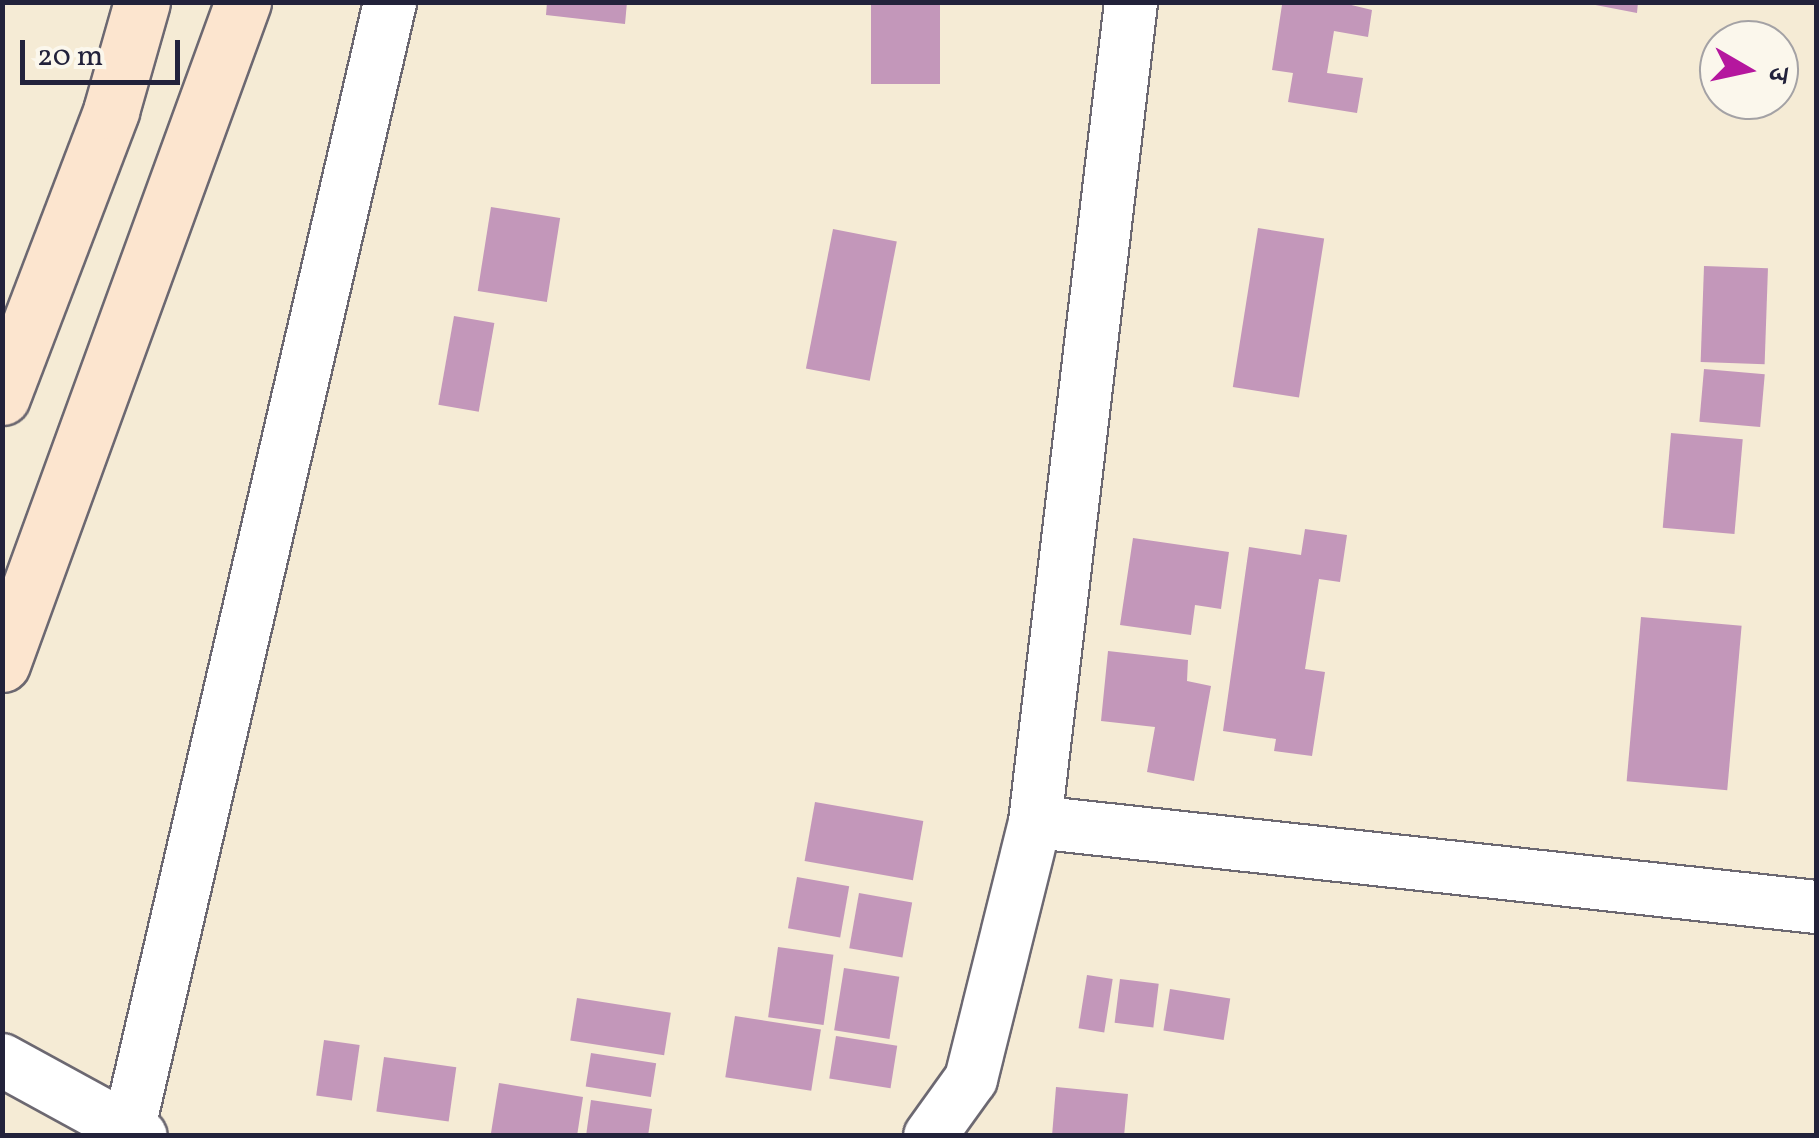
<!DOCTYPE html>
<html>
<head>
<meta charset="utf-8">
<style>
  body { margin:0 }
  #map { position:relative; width:1819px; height:1138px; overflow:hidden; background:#f5ebd5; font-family:Vollkorn,"Noto Serif Devanagari",serif }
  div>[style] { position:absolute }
  .building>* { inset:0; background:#c397ba; transform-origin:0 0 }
  .roads { filter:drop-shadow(2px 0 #6c6871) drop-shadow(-2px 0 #6c6871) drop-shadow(0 2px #6c6871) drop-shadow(0 -2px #6c6871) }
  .minor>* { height:52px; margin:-26px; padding:0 26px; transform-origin:26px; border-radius:26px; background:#fff }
  .secondary>* { height:55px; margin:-27.5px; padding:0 27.5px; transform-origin:27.5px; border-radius:27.5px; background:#fce5cf }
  span { translate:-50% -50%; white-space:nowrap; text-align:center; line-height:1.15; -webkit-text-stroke:9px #fbf7ec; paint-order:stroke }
  .frame { position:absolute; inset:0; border:5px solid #22223b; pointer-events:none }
  .north { position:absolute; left:1699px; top:20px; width:100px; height:100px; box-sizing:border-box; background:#fbf7ec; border:2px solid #a4a2a5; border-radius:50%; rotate:99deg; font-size:28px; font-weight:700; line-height:40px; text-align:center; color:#22223b }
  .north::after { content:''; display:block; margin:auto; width:35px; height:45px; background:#b5179e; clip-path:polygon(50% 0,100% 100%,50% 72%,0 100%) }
  .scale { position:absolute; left:20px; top:40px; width:160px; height:45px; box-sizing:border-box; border:5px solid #22223b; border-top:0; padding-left:12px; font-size:30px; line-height:35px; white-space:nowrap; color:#22223b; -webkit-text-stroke:8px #fbf7ec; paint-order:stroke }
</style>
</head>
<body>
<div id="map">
  <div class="building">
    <div style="clip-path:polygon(547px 2px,627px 2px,625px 24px,546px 15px)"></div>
    <div style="left:871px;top:2px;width:69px;height:82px"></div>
    <div style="clip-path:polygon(1339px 2px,1372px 10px,1368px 37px,1334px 31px,1327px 73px,1363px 78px,1357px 113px,1288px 102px,1293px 73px,1272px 70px,1282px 5px)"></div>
    <div style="clip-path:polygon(1580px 2px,1638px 2px,1637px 13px)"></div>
    <div style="left:491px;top:207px;width:70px;height:85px;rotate:9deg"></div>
    <div style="left:1258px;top:228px;width:67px;height:161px;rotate:9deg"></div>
    <div style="left:833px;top:229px;width:65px;height:142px;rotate:11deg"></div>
    <div style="left:1704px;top:266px;width:64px;height:96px;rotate:2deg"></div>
    <div style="left:454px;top:316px;width:41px;height:90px;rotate:10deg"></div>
    <div style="left:1704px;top:369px;width:61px;height:53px;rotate:5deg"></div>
    <div style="left:1671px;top:433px;width:72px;height:95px;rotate:5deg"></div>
    <div style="clip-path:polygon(1305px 529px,1347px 535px,1340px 582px,1319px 579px,1305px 669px,1325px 672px,1312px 756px,1274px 751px,1276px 739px,1223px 731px,1249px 547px,1301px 555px)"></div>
    <div style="clip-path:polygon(1133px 538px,1229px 552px,1221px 609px,1195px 605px,1191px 635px,1120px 625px)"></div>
    <div style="left:1641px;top:617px;width:101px;height:165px;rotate:5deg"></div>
    <div style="clip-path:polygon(1108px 651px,1188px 660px,1187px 681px,1211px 686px,1194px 781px,1147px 772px,1155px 727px,1101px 721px)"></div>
    <div style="left:815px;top:802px;width:110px;height:60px;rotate:10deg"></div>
    <div style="left:797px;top:877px;width:53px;height:52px;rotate:10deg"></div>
    <div style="left:859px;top:893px;width:54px;height:56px;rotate:10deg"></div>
    <div style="left:778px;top:947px;width:56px;height:71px;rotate:8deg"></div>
    <div style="left:844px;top:968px;width:56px;height:63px;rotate:9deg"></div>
    <div style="left:1087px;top:975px;width:26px;height:54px;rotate:9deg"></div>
    <div style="left:1120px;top:979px;width:39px;height:44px;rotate:7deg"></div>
    <div style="left:1170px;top:989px;width:61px;height:42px;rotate:9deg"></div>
    <div style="left:577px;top:998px;width:95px;height:43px;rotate:9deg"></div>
    <div style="left:735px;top:1016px;width:87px;height:62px;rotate:9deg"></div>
    <div style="left:836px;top:1036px;width:62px;height:43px;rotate:9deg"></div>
    <div style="left:324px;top:1040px;width:36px;height:56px;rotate:8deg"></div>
    <div style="left:591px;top:1053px;width:66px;height:34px;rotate:9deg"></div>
    <div style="left:384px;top:1057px;width:73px;height:55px;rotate:8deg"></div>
    <div style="clip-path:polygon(499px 1083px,583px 1097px,577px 1136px,491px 1133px)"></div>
    <div style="clip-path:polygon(1056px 1087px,1128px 1094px,1124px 1136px,1052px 1136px)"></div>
    <div style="clip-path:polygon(591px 1100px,652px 1109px,648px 1136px,586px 1136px)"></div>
  </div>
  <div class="roads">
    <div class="minor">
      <div style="left:1035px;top:822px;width:786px;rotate:6.21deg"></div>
      <div style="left:2px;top:1060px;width:158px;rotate:28.7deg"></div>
      <div style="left:128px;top:1131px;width:1159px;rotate:-76.93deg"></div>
      <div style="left:930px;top:1136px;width:70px;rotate:-54.3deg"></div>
      <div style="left:971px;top:1079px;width:265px;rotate:-76deg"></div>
      <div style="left:1035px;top:822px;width:826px;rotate:-83.32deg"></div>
    </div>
    <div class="secondary">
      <div style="left:2px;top:397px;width:306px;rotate:-69.1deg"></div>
      <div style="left:111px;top:111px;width:113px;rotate:-74.1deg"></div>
      <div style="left:2px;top:664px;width:705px;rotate:-70deg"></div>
    </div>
  </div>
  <div class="frame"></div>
  <div class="north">उ</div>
  <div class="scale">20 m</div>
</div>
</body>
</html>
